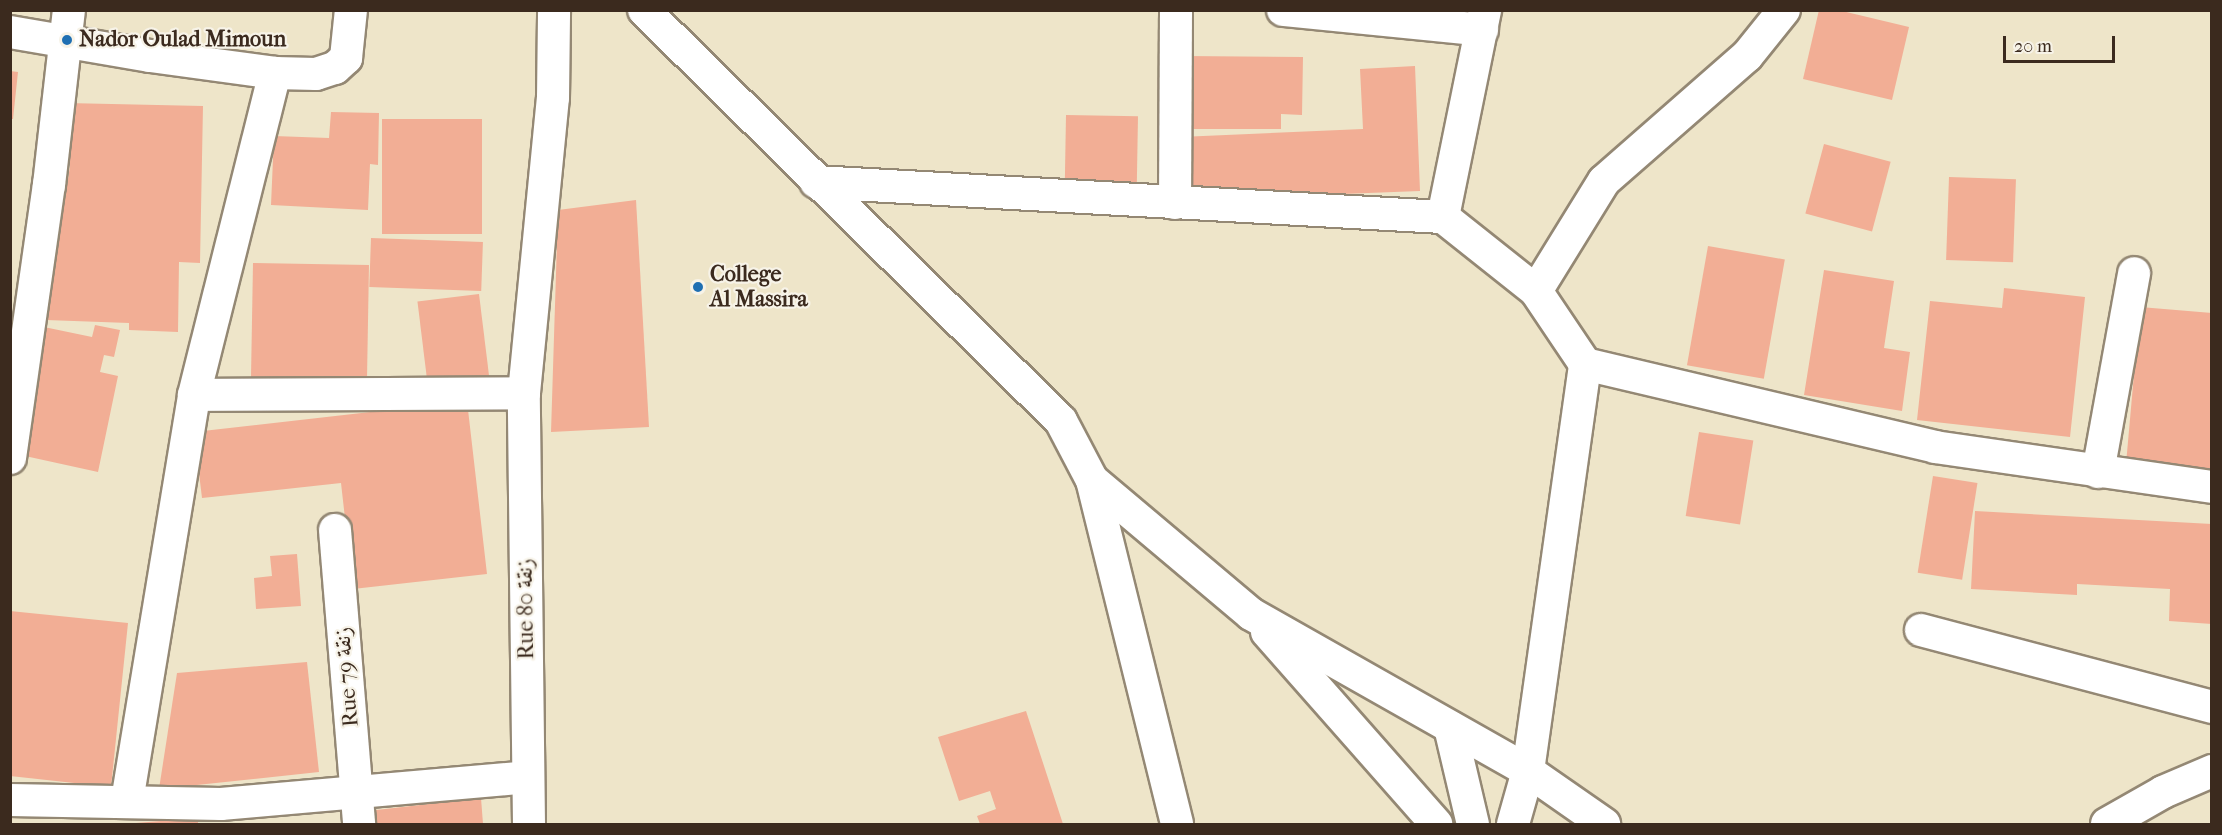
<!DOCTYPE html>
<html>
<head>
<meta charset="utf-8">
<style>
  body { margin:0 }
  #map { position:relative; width:2222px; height:835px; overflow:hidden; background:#eee5c9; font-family:"IM FELL French Canon",Amiri,serif }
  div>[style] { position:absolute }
  .building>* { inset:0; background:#f2ae95; transform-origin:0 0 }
  .roads { filter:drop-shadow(2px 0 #948874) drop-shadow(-2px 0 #948874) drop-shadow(0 2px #948874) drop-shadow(0 -2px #948874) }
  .minor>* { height:32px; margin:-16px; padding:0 16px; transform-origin:16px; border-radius:16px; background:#fff }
  .dots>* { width:16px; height:16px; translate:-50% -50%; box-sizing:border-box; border:3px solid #f7f3e8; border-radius:50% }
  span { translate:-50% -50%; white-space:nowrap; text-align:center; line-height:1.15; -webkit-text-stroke:4.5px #f7f3e8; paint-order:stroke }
  .poi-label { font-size:22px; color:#3b2a1e; font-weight:700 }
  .left { translate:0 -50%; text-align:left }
  .street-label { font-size:22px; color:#3b2a1e }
  .frame { position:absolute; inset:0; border:12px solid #3b2a1e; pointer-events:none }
  .scale { position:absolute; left:2003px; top:36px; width:112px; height:27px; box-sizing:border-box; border:3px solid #3b2a1e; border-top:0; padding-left:8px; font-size:18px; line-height:21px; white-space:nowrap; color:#3b2a1e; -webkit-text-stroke:4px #f7f3e8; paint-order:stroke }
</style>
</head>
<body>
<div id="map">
  <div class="building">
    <div style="clip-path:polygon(1819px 10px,1838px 10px,1909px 27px,1892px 100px,1803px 79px)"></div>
    <div style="clip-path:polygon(1183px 56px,1303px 57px,1302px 115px,1281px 114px,1281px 129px,1183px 129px)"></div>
    <div style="clip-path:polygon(1415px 66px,1420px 191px,1182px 200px,1180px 137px,1363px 129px,1360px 69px)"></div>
    <div style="clip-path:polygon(10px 71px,18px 72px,13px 119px,10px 119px)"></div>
    <div style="clip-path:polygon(66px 103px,203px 106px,200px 263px,179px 262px,178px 332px,129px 330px,129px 323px,46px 320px,70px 166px,65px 150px)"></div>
    <div style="clip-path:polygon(331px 112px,379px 113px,378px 165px,370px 164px,368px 210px,271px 205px,274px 136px,329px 138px)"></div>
    <div style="left:1066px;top:115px;width:72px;height:68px;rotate:1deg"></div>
    <div style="left:482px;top:119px;width:115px;height:100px;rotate:90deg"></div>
    <div style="left:1824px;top:144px;width:69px;height:72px;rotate:15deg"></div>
    <div style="left:1949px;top:177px;width:67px;height:83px;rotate:2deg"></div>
    <div style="clip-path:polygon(636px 200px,649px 427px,551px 432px,558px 210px)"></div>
    <div style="left:371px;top:238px;width:112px;height:49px;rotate:2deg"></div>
    <div style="left:1708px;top:246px;width:78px;height:121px;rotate:10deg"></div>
    <div style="left:253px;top:263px;width:116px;height:115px;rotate:1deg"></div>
    <div style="clip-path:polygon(1824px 270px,1894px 281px,1884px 348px,1910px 352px,1902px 411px,1804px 395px)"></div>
    <div style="clip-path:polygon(2004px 288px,2085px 297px,2070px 437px,1917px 420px,1930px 301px,2002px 308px)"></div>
    <div style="left:479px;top:294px;width:88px;height:62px;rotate:83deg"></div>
    <div style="clip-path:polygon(2140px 307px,2212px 313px,2212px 471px,2126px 464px)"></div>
    <div style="clip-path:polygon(95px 325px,120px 330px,114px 357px,104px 355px,100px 372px,118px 376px,98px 472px,16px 454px,44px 327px,92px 337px)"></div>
    <div style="clip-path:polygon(467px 401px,487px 574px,353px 589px,341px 483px,202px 498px,194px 432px)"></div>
    <div style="left:1699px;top:432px;width:55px;height:85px;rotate:9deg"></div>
    <div style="left:1933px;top:476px;width:45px;height:98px;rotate:9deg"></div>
    <div style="clip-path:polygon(1975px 511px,2212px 524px,2212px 624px,2169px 621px,2170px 589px,2077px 584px,2077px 595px,1971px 589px)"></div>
    <div style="clip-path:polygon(297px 554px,301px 606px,256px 609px,254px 578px,272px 576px,270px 556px)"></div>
    <div style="clip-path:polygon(10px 611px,128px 623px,111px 787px,10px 776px)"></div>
    <div style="clip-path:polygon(307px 662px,319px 772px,159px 789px,177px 673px)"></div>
    <div style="clip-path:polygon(1026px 711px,1063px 824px,980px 824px,977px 816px,996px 809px,990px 791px,959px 801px,938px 737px)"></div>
    <div style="clip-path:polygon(481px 798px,483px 824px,360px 824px,359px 812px)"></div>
    <div style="clip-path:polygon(198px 818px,198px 824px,136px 824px,136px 823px)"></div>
  </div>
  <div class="roads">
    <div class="minor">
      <div style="left:644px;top:10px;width:585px;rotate:44.58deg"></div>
      <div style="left:1061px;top:421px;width:67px;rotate:62.3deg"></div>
      <div style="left:1092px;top:480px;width:354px;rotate:76.1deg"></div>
      <div style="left:1283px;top:10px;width:200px;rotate:5.7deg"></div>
      <div style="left:10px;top:32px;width:142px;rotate:9.7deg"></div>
      <div style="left:150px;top:56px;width:126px;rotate:7.7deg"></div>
      <div style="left:275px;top:73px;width:41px;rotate:1.4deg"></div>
      <div style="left:316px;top:74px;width:20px;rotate:-18deg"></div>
      <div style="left:335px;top:68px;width:15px;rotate:-42deg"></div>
      <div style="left:346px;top:58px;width:48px;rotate:-84.1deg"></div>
      <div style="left:816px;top:182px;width:628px;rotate:3.2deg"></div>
      <div style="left:1443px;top:217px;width:119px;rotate:38.5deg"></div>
      <div style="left:1536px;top:291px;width:88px;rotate:56.1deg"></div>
      <div style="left:1585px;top:364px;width:360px;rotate:13.3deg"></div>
      <div style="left:1935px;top:447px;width:280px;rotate:8.2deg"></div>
      <div style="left:1175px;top:203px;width:193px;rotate:-89.7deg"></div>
      <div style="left:1443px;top:217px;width:211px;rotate:-78.5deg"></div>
      <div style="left:1536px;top:291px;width:129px;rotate:-58.3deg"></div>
      <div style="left:1604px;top:181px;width:190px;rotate:-41.2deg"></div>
      <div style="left:1747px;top:56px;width:59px;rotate:-51.2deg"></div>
      <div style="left:194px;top:395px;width:330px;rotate:-0.3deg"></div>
      <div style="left:10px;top:458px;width:276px;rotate:-81.9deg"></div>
      <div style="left:49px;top:185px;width:176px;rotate:-83.5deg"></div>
      <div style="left:2098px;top:472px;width:202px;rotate:-79.7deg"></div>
      <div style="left:1092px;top:480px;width:208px;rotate:40.1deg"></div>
      <div style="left:1251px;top:614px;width:318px;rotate:29.5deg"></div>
      <div style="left:1528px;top:771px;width:93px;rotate:34.9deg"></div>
      <div style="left:335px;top:530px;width:295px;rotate:85.3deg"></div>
      <div style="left:1921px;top:630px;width:301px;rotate:14.8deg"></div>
      <div style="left:1267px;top:632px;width:256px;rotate:48.6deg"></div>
      <div style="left:1450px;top:727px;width:100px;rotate:76.7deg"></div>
      <div style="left:10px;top:800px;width:211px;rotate:1.1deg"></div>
      <div style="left:221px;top:804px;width:308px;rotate:-5deg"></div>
      <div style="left:127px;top:801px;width:411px;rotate:-80.6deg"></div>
      <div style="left:194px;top:395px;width:332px;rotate:-75.9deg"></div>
      <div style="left:529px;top:824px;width:431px;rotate:-90.7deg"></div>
      <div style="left:524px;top:393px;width:296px;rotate:-84.4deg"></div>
      <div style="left:553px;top:98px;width:88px;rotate:-89.3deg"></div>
      <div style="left:1513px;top:824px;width:55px;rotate:-74.2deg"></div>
      <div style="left:1528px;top:771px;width:411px;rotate:-82deg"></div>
      <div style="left:2107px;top:824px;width:64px;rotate:-29.7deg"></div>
      <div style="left:2163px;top:792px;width:53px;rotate:-23.2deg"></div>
    </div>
  </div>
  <div class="dots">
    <div style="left:67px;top:40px;background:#1f6fb2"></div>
    <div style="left:698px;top:287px;background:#1f6fb2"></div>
  </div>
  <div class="poi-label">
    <span class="left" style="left:79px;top:40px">Nador Oulad Mimoun</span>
    <span class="left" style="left:710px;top:287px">College<br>Al Massira</span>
  </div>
  <div class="street-label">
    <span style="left:526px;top:609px;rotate:-91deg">Rue 80 زنقة</span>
    <span style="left:347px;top:677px;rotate:-95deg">Rue 79 زنقة</span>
  </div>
  <div class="frame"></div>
  <div class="scale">20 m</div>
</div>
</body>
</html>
